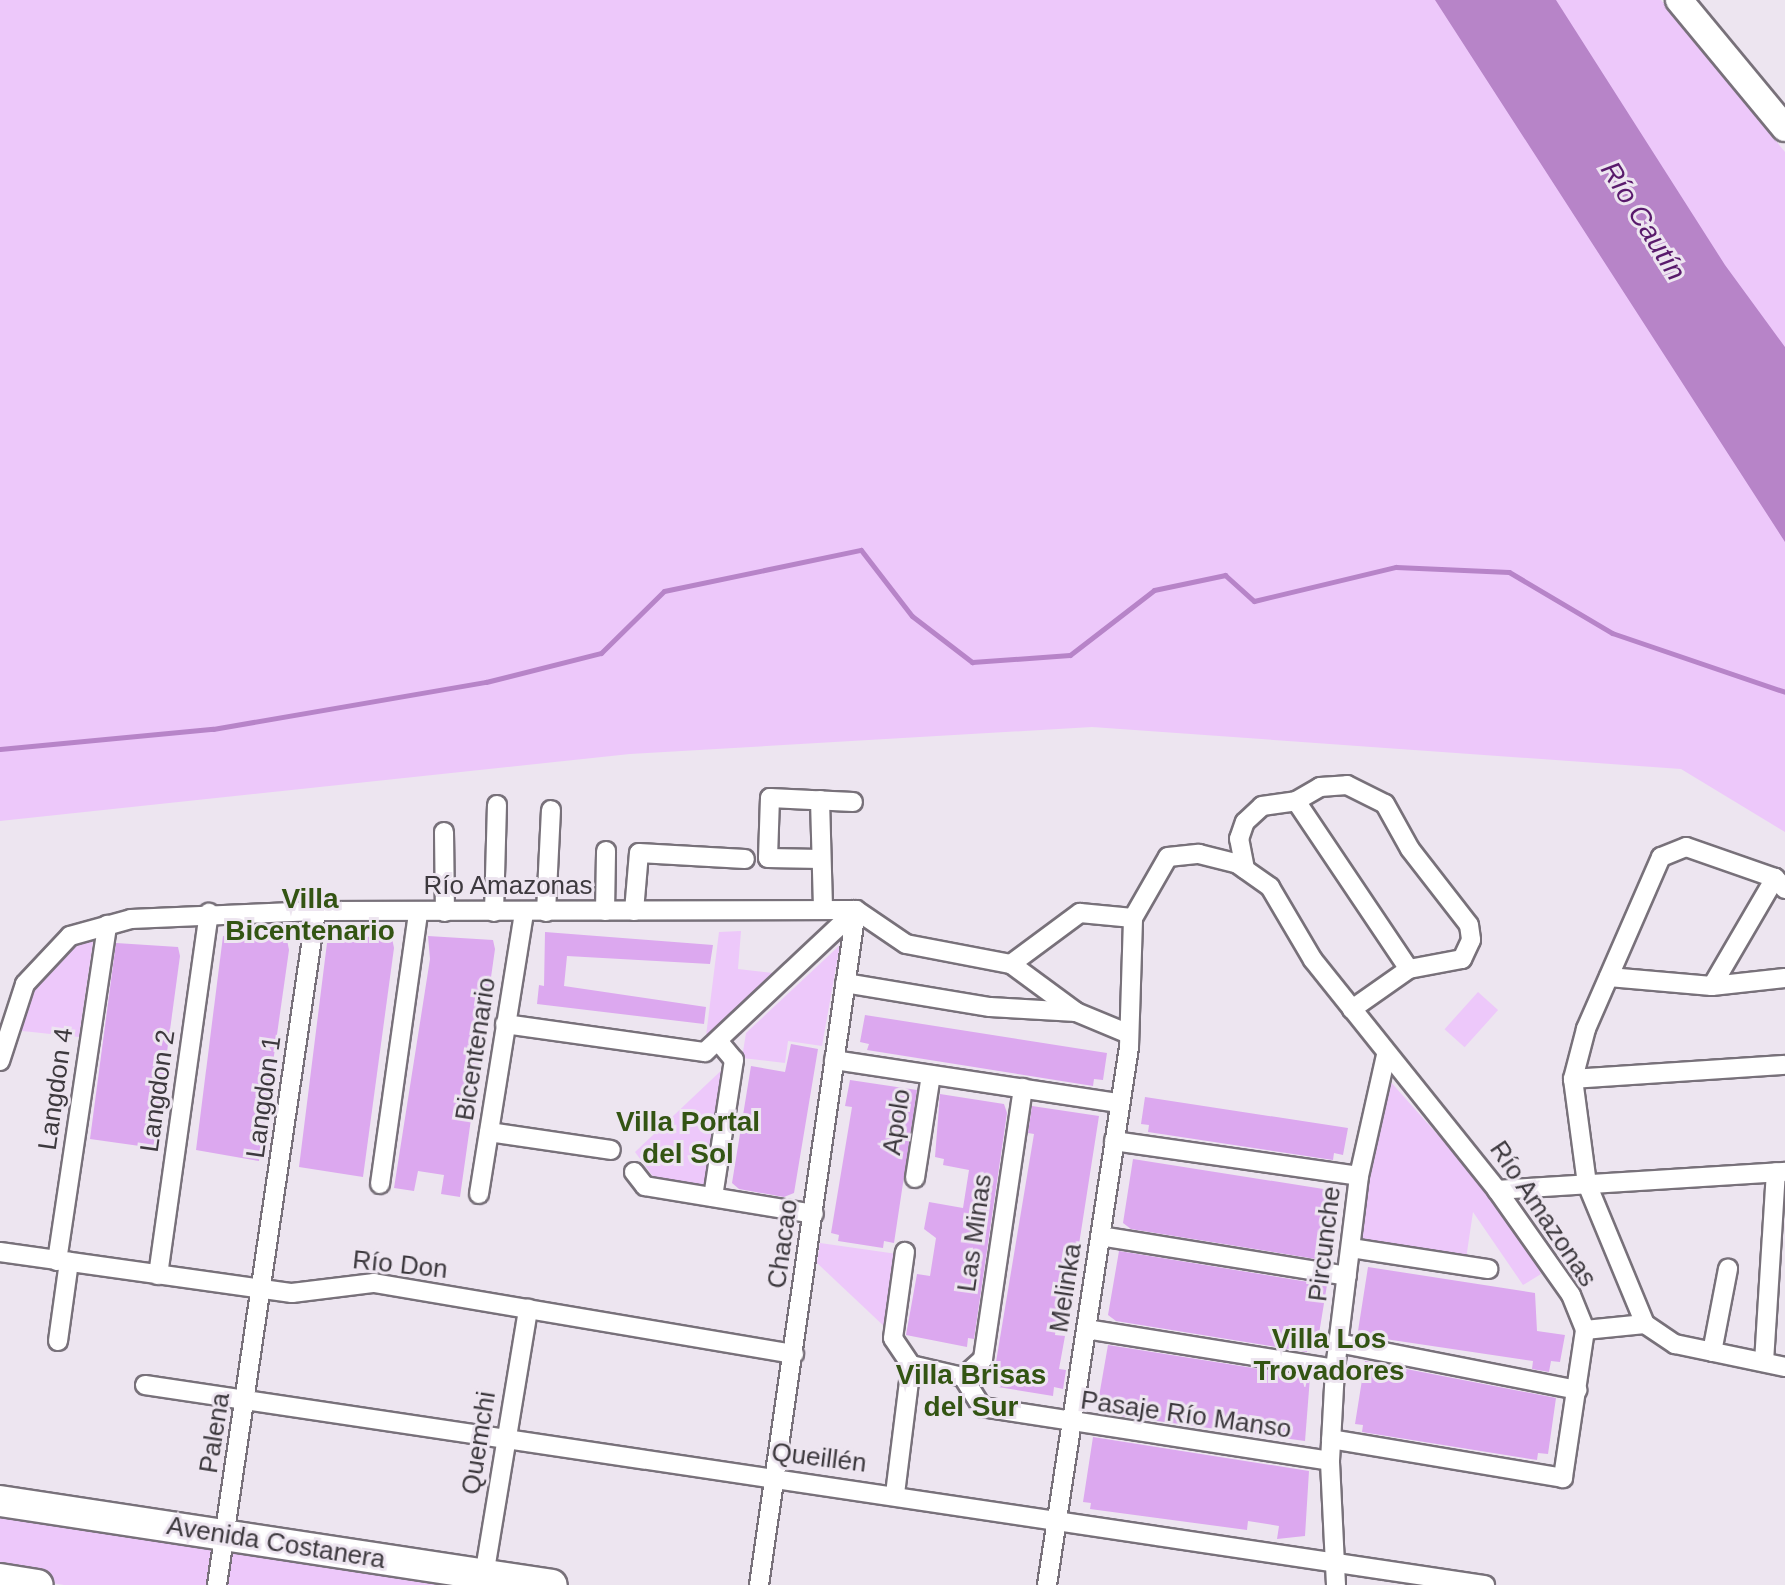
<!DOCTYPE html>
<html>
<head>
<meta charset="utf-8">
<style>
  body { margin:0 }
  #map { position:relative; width:1785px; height:1585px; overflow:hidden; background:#ede5f0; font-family:Arial,sans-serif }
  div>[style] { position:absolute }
  .green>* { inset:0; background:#edc8fa; transform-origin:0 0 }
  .water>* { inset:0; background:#b784c8 }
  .stream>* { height:5px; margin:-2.5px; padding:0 2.5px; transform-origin:2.5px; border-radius:2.5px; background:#b784c8 }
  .building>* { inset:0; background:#dca8ef }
  .roads { filter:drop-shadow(2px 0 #78717a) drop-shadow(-2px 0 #78717a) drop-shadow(0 2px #78717a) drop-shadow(0 -2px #78717a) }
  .minor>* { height:18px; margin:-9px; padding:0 9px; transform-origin:9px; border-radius:9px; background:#fff }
  .secondary>* { height:26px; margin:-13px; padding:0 13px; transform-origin:13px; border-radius:13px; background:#fff }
  .primary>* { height:30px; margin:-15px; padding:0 15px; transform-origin:15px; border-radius:15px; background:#fff }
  span { translate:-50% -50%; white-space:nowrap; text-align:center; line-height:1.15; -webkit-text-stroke:6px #ede5f0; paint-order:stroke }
  .street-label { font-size:26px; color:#3d393e }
  .water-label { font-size:28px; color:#591a6c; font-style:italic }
  .neighbourhood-label { font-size:28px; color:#335413; font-weight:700 }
</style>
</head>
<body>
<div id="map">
  <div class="green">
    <div style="clip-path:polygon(0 0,1661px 0,1785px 152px,1785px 832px,1681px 769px,1092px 727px,630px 754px,0 821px)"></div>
    <div style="clip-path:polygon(741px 931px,738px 969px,773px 973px,706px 1036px,719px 932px)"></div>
    <div style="clip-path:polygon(94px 935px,79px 1037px,13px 1030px,21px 1002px,59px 953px)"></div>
    <div style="clip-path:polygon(840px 945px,822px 1046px,788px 1041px,785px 1063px,742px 1058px,746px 1033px)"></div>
    <div style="left:1478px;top:992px;width:27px;height:50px;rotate:42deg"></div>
    <div style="clip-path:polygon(726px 1066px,709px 1187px,657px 1182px,635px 1152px)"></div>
    <div style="clip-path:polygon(1389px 1080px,1478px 1180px,1497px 1190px,1541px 1274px,1523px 1285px,1473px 1212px,1466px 1259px,1358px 1244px,1384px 1084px)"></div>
    <div style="clip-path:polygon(820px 1243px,897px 1254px,887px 1329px,817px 1263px)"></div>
    <div style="clip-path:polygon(0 1505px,527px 1585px,64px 1585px,0 1575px)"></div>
  </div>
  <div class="water">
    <div style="clip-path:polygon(1435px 0,1556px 0,1725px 265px,1785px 347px,1785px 542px)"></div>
  </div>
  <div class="stream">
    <div style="left:0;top:749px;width:214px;rotate:-5.4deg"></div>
    <div style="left:213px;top:729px;width:277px;rotate:-9.8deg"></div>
    <div style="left:486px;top:682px;width:119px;rotate:-14.2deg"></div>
    <div style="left:601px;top:653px;width:88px;rotate:-44.5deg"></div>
    <div style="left:664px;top:591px;width:201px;rotate:-11.8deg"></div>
    <div style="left:861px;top:550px;width:83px;rotate:52.3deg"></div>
    <div style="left:912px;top:616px;width:76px;rotate:37.5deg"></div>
    <div style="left:972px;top:662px;width:98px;rotate:-4.1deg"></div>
    <div style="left:1070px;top:655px;width:106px;rotate:-37.7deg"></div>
    <div style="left:1154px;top:590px;width:73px;rotate:-11.9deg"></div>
    <div style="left:1225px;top:575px;width:39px;rotate:42deg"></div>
    <div style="left:1254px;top:601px;width:146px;rotate:-13.5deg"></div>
    <div style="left:1396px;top:567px;width:113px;rotate:2.5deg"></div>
    <div style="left:1509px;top:572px;width:120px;rotate:30.6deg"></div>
    <div style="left:1612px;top:633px;width:183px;rotate:18.8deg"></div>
  </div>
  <div class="building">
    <div style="clip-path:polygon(545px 932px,713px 945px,710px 964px,567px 956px,564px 986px,706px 1007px,704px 1024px,537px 1004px,539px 985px,544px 986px)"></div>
    <div style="clip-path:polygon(328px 935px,392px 938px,394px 948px,363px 1177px,299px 1167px)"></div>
    <div style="clip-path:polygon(223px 936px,287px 940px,289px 950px,259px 1161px,196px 1150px)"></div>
    <div style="clip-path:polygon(428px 936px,493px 940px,495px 949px,460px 1197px,441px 1194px,444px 1175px,418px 1171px,414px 1191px,394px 1188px,430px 959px)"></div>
    <div style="clip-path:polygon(116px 943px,178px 947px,180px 956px,154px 1148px,90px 1139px)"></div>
    <div style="clip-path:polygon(865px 1015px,1107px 1053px,1103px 1080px,1094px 1079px,1093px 1086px,867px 1050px,869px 1044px,860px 1042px)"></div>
    <div style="clip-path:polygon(791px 1044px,818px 1049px,794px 1193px,784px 1197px,739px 1189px,732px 1183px,751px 1066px,785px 1072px)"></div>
    <div style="clip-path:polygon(850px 1080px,917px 1090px,894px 1243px,884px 1241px,883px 1248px,838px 1241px,839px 1235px,831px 1233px,852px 1107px,845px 1106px)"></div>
    <div style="clip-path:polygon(940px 1094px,1004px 1104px,1007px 1113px,974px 1339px,968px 1338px,967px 1347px,906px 1335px,917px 1274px,930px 1276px,936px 1238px,924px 1229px,929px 1202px,963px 1208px,969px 1170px,943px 1165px,944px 1159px,935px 1157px)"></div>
    <div style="clip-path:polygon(1145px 1097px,1348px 1128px,1343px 1155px,1334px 1153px,1333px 1160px,1148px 1132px,1149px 1125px,1141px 1124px)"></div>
    <div style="clip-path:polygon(1032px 1106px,1099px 1116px,1068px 1315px,1058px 1313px,1055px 1335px,1065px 1336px,1059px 1369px,1066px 1370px,1063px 1389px,1054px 1387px,1053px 1396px,992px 1386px,1034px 1134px,1028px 1133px)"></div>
    <div style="clip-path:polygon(1133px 1159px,1336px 1191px,1326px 1254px,1317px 1253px,1316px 1259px,1131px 1229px,1123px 1223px)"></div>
    <div style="clip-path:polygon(1119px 1251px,1327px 1285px,1317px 1346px,1308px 1345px,1307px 1352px,1116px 1321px,1108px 1315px)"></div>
    <div style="clip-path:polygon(1368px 1267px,1535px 1293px,1537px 1331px,1565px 1335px,1560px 1362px,1551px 1361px,1549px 1372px,1532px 1369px,1533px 1361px,1365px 1336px,1358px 1331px)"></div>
    <div style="clip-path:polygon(1108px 1345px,1310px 1377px,1305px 1441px,1105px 1414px,1097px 1408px)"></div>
    <div style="clip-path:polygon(1365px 1361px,1556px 1398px,1548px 1454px,1538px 1453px,1537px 1460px,1362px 1432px,1363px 1425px,1355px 1424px)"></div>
    <div style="clip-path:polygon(1093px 1437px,1309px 1471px,1305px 1536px,1277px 1539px,1279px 1526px,1248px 1521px,1247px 1530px,1090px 1509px,1091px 1503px,1083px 1502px)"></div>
  </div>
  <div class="roads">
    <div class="minor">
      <div style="left:820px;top:800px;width:110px;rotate:88.4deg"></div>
      <div style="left:1296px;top:801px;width:202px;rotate:56.1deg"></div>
      <div style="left:444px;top:832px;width:80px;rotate:89.3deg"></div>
      <div style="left:821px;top:859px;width:53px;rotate:-178.9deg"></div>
      <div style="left:768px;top:858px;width:60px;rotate:-88.1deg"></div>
      <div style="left:770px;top:798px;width:83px;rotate:2.8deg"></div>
      <div style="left:1245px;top:869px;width:31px;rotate:-101deg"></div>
      <div style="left:1239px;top:839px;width:18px;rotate:-71deg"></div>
      <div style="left:1245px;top:822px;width:23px;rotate:-43deg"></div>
      <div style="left:1262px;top:806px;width:34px;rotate:-8deg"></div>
      <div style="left:1296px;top:801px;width:28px;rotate:-30deg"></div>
      <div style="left:1320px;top:787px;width:27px;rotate:-4deg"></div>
      <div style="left:1347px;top:785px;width:42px;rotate:26.6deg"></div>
      <div style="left:1385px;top:804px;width:51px;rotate:60.9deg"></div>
      <div style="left:1410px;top:849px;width:96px;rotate:52.2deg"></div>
      <div style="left:1469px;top:925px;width:15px;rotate:82deg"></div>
      <div style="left:1471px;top:940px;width:21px;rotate:115deg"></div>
      <div style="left:1462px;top:959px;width:54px;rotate:169.3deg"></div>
      <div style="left:1409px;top:969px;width:70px;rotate:144.9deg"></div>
      <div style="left:1785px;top:889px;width:15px;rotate:-132deg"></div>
      <div style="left:1775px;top:878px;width:94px;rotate:-160.8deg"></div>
      <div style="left:1686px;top:847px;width:27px;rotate:158deg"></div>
      <div style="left:1661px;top:857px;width:188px;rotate:113.6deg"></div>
      <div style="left:1586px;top:1029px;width:52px;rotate:104.6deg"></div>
      <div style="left:1573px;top:1079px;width:106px;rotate:82.4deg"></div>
      <div style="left:1587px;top:1184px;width:152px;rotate:67.5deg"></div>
      <div style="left:1645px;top:1324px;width:36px;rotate:34deg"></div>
      <div style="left:1675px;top:1344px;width:112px;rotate:11.8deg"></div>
      <div style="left:605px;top:911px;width:60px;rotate:-89deg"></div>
      <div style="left:634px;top:911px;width:58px;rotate:-85.1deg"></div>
      <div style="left:639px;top:853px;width:106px;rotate:3.2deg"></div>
      <div style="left:494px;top:912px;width:107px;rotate:-88.4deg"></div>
      <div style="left:546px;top:912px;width:102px;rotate:-87.2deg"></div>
      <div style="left:1011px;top:964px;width:86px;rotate:-36.5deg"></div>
      <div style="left:1080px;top:913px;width:53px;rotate:5.4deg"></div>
      <div style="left:1609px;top:977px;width:103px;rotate:5deg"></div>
      <div style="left:1712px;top:986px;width:73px;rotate:-6.3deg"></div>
      <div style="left:845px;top:983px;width:147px;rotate:9.4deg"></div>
      <div style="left:990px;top:1007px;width:86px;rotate:3.3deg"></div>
      <div style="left:1712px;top:986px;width:125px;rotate:-59.7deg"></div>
      <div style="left:505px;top:1024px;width:202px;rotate:8deg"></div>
      <div style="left:705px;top:1052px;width:207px;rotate:-43.2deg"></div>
      <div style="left:834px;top:1060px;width:289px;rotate:8.6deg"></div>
      <div style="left:0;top:1061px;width:81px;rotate:-72deg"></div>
      <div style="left:25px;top:984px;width:66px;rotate:-46.8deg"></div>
      <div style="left:70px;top:936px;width:63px;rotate:-15.6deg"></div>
      <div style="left:131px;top:919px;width:185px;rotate:-2.5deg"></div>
      <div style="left:316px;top:911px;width:540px;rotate:-0.11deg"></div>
      <div style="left:856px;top:910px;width:60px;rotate:34.2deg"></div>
      <div style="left:906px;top:944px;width:107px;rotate:10.8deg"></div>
      <div style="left:1011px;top:964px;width:81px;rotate:36.4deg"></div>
      <div style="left:1076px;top:1012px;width:57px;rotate:22.5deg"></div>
      <div style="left:1573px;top:1079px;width:212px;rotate:-3.8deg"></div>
      <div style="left:489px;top:1132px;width:123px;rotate:8.4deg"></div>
      <div style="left:1114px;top:1141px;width:247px;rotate:8.1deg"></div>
      <div style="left:634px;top:1172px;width:18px;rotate:52deg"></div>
      <div style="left:645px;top:1186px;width:171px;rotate:9.4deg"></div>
      <div style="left:915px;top:1178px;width:104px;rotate:-81.2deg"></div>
      <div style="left:380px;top:1184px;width:275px;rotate:-82deg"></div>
      <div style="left:1497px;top:1190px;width:289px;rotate:-3.6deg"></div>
      <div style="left:479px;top:1194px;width:286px;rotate:-80.9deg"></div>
      <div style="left:713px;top:1197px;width:139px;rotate:-81.3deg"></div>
      <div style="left:734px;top:1060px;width:23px;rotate:-130deg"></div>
      <div style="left:1100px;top:1236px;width:250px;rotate:9.2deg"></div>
      <div style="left:1351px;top:1248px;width:139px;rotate:8.7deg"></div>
      <div style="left:0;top:1252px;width:295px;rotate:8deg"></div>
      <div style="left:292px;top:1293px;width:83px;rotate:-7deg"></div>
      <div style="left:374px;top:1283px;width:426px;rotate:9.6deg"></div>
      <div style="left:57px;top:1261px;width:340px;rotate:-81.5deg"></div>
      <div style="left:158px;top:1275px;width:366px;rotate:-82deg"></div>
      <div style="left:1086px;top:1329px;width:252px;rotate:9.1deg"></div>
      <div style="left:1585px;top:1330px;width:60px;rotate:-5.7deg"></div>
      <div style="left:58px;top:1341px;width:80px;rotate:-82.1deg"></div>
      <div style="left:1338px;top:1343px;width:244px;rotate:11.1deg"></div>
      <div style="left:1712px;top:1352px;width:85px;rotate:-79.1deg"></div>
      <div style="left:1764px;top:1362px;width:190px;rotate:-86.4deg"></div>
      <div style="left:911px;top:1365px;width:53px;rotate:13deg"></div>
      <div style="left:963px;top:1377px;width:36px;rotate:58deg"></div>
      <div style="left:982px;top:1407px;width:352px;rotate:8.8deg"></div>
      <div style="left:963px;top:1377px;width:27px;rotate:-42deg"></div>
      <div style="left:983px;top:1359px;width:274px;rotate:-81.6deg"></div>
      <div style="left:145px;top:1385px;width:1355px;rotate:8.49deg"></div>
      <div style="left:895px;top:1494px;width:130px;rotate:-82.9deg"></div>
      <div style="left:911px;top:1365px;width:32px;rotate:-124deg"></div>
      <div style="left:893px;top:1338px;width:87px;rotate:-82.1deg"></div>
      <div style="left:483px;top:1582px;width:277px;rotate:-80.6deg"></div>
      <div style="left:217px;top:1585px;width:681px;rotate:-81.64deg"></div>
      <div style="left:759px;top:1585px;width:682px;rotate:-81.82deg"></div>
      <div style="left:1047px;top:1585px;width:544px;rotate:-81.33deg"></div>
      <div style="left:1129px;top:1047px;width:129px;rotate:-88.2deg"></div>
      <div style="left:1133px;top:918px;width:70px;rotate:-60.2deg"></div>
      <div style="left:1168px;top:857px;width:31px;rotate:-6deg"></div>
      <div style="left:1199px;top:854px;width:38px;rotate:14deg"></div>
      <div style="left:1236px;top:863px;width:42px;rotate:35.2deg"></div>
      <div style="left:1270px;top:887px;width:85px;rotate:59.5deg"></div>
      <div style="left:1313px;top:960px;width:295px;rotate:51.3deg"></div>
      <div style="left:1497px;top:1190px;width:128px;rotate:54.8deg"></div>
      <div style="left:1571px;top:1295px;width:38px;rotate:68deg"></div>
      <div style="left:1585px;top:1330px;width:150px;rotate:98.5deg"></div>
      <div style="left:1563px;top:1478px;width:235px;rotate:-170.5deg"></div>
      <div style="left:1336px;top:1585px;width:124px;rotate:-92.8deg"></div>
      <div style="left:1330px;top:1461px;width:92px;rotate:-86.9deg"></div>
      <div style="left:1335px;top:1369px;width:194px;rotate:-82.9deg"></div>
      <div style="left:1359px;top:1176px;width:124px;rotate:-77.4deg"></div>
    </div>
    <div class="secondary">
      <div style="left:1679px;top:0;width:166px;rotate:50.4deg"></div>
    </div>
    <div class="primary">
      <div style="left:0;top:1501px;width:558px;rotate:8.65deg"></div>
      <div style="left:0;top:1579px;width:38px;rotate:9deg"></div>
    </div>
  </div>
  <div class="street-label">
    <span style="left:508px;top:886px">Río Amazonas</span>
    <span style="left:476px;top:1049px;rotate:-81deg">Bicentenario</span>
    <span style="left:56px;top:1089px;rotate:-82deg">Langdon 4</span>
    <span style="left:158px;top:1091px;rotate:-82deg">Langdon 2</span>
    <span style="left:264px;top:1097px;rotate:-82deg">Langdon 1</span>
    <span style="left:897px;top:1122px;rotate:-81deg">Apolo</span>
    <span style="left:1543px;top:1214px;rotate:56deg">Río Amazonas</span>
    <span style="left:975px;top:1233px;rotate:-82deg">Las Minas</span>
    <span style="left:783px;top:1244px;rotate:-82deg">Chacao</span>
    <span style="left:1325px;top:1244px;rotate:-83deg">Pircunche</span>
    <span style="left:400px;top:1265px;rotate:6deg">Río Don</span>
    <span style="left:1066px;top:1288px;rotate:-81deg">Melinka</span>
    <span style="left:1186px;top:1415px;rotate:8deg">Pasaje Río Manso</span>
    <span style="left:215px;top:1433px;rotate:-81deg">Palena</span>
    <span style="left:479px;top:1443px;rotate:-81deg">Quemchi</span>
    <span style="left:819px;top:1458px;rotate:7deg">Queillén</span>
    <span style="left:276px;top:1543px;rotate:9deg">Avenida Costanera</span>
  </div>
  <div class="water-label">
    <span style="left:1643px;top:221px;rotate:58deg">Río Cautín</span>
  </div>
  <div class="neighbourhood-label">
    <span style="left:310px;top:915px">Villa<br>Bicentenario</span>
    <span style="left:688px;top:1138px">Villa Portal<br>del Sol</span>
    <span style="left:1329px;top:1355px">Villa Los<br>Trovadores</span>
    <span style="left:971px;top:1391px">Villa Brisas<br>del Sur</span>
  </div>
</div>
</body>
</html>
